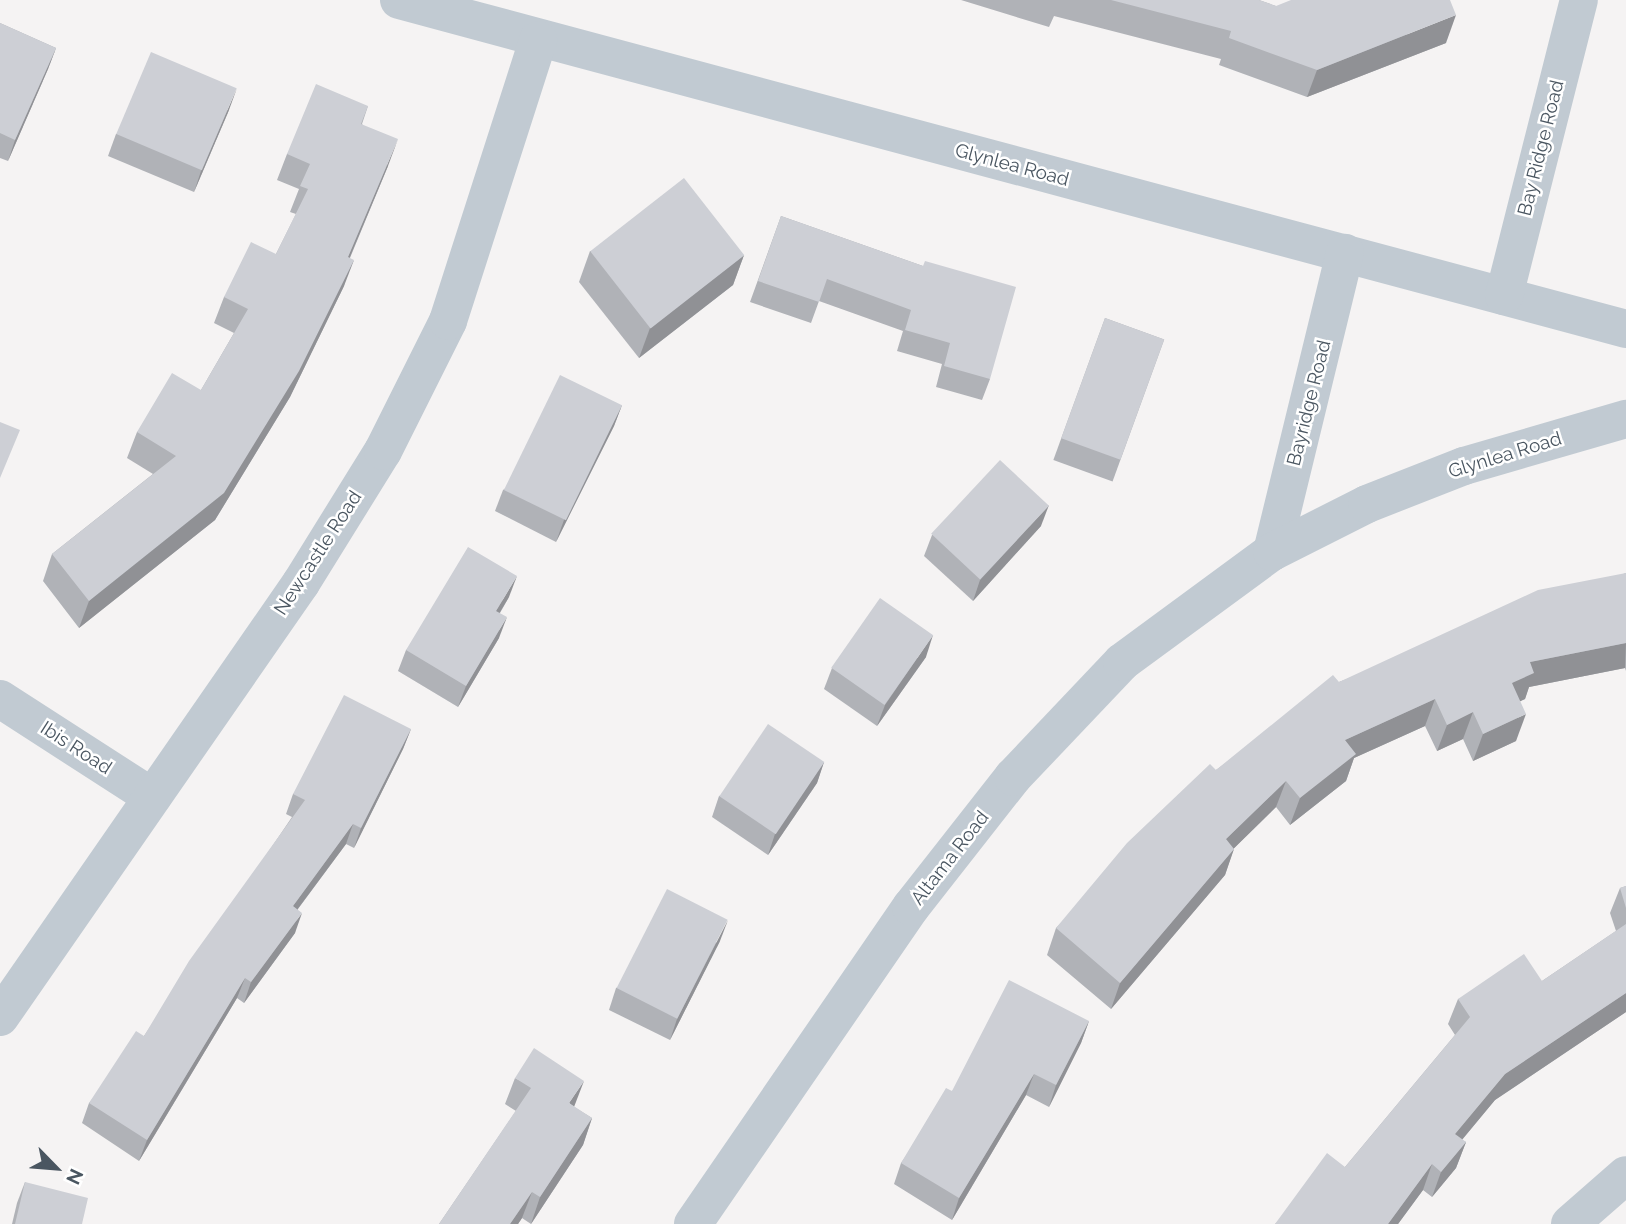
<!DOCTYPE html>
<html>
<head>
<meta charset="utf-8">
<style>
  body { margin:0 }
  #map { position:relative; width:1626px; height:1224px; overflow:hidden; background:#f5f3f3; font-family:Raleway,sans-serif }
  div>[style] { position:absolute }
  .minor>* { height:38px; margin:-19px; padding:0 19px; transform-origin:19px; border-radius:19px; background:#c1cad2 }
  .tertiary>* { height:38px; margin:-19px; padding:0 19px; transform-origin:19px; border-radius:19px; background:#c1cad2 }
  .wall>* { inset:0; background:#b0b2b7; transform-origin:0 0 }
  .shaded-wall>* { inset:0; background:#909195 }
  .building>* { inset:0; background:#cdcfd5; transform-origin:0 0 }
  span { translate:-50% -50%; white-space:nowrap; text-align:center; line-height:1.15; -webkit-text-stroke:5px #fff; paint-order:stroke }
  .street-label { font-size:19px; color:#4a5661 }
  .north { position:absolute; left:21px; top:1133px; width:70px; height:70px; -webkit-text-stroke:5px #fff; paint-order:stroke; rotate:115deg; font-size:19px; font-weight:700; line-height:28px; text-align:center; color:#4a5661 }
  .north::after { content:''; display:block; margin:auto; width:24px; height:32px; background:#4a5661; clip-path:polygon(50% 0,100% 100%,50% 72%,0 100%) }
</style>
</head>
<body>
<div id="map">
  <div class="minor">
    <div style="left:399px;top:0;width:1270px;rotate:15.01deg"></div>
    <div style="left:1504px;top:296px;width:305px;rotate:-75.8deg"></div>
    <div style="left:1272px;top:552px;width:308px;rotate:-76.3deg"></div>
    <div style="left:0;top:699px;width:181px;rotate:32.8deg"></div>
    <div style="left:0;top:1017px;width:528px;rotate:-55.26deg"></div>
    <div style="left:301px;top:583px;width:155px;rotate:-58.2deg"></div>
    <div style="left:383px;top:451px;width:145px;rotate:-63.4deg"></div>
    <div style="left:448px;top:321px;width:295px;rotate:-72.2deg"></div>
    <div style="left:1570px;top:1224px;width:74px;rotate:-41.2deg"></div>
  </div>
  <div class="tertiary">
    <div style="left:693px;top:1224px;width:385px;rotate:-55.5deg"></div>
    <div style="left:911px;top:907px;width:165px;rotate:-51.9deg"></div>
    <div style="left:1013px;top:777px;width:158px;rotate:-46.5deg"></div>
    <div style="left:1122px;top:662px;width:186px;rotate:-36.3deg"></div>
    <div style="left:1272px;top:552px;width:106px;rotate:-26.8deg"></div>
    <div style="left:1367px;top:504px;width:104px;rotate:-21.4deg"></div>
    <div style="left:1464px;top:466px;width:169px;rotate:-16.2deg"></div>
  </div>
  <div class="wall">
    <div style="clip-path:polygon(961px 0,1259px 0,1276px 6px,1446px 43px,1307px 97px,1219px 65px,1221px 59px,1054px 16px,1049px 27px)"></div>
    <div style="clip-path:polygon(0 23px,56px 48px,48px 69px,8px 161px,0 158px)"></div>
    <div style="clip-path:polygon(368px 106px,362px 124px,388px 166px,350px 258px,344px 286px,290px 397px,215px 520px,79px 628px,43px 581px,52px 554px,153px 474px,127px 458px,137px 432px,201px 390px,234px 333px,214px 323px,224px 297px,276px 254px,296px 214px,290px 212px,299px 189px,277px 180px,287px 154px)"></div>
    <div style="clip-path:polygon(229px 110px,194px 192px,108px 156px,116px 134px)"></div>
    <div style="clip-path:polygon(781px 216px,923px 266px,990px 379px,982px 400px,936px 387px,942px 364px,897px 351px,903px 331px,819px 301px,811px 323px,750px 302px)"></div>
    <div style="clip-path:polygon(590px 251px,744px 255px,733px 285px,639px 358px,579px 282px)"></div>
    <div style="left:1105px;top:318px;width:63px;height:151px;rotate:20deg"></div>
    <div style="clip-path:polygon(622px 405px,614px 426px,556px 542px,495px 511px,503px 490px)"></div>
    <div style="clip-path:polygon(1041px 526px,973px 601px,924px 556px,932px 535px)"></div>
    <div style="clip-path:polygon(1626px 573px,1626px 671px,1625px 668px,1529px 687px,1525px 699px,1520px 701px,1516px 741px,1473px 761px,1463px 739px,1437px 751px,1425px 726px,1354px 758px,1346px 781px,1290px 825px,1276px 807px,1234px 848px,1225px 875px,1111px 1009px,1047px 955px,1056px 928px,1216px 770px,1339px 682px)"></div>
    <div style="clip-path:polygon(509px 597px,500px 613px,499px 638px,458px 707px,398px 671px,406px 650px)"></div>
    <div style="clip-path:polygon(926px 657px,877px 726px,824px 689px,832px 668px)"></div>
    <div style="clip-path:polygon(411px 729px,403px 749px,354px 848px,346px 844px,298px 909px,295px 933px,244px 1003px,237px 998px,139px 1161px,82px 1123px,89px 1103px,144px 1036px,292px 817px,286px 814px,293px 794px)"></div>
    <div style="clip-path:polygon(824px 762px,817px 783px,768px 855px,712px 817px,719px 796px)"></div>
    <div style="clip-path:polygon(1626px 886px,1626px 1012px,1495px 1100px,1462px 1140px,1466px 1142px,1456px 1168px,1432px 1197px,1423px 1190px,1398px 1224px,1275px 1224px,1345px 1167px,1455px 1035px,1448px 1024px,1458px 999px,1542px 981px,1616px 931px,1610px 913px,1620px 888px)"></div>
    <div style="clip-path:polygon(720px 941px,670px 1040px,609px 1010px,616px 988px)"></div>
    <div style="clip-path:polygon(1089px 1021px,1081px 1043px,1049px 1107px,1026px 1095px,952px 1220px,894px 1184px,901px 1163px,952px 1091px)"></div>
    <div style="clip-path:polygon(515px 1078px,574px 1107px,592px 1118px,583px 1145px,531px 1224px,522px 1218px,518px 1224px,439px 1224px,516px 1111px,505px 1104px)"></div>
    <div style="clip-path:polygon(25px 1182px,82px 1224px,12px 1224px,17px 1203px)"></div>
  </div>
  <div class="shaded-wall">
    <div style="clip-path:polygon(1456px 15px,1446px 43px,1307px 97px,1317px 70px)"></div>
    <div style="clip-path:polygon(56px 48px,48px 69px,8px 161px,15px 140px)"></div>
    <div style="clip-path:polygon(237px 88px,229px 110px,194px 192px,201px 171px)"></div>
    <div style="clip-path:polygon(398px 139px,388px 166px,339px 283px,348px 257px)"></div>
    <div style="clip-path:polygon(744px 255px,733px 285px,639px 358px,650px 328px)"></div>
    <div style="clip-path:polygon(354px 260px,344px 286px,290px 397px,215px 520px,79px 628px,89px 601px)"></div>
    <div style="clip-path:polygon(622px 405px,614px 426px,556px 542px,564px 520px)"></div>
    <div style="clip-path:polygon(1049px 505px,1041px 526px,973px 601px,980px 580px)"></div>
    <div style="clip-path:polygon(517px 576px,509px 597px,488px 632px,496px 611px)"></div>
    <div style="clip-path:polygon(507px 617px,499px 638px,458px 707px,466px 686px)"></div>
    <div style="clip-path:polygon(933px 635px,926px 657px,877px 726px,885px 705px)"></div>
    <div style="clip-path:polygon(1626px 643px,1625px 668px,1529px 687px,1525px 699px,1502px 710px,1512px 683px,1530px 662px)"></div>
    <div style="clip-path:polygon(1435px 699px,1425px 726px,1354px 758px,1346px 781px,1290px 825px,1300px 798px,1345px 740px)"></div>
    <div style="clip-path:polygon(1473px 712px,1463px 739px,1437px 751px,1447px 725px)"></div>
    <div style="clip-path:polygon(1526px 714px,1516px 741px,1473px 761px,1483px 734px)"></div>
    <div style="clip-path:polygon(411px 729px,403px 749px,354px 848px,361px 828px)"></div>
    <div style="clip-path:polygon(824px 762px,817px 783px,768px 855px,775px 834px)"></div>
    <div style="clip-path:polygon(1286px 781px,1276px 807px,1216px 866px,1226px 839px)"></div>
    <div style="clip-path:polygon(353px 824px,346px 844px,285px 926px,293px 906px)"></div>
    <div style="clip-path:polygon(1234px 849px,1225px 875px,1111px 1009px,1120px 983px)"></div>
    <div style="clip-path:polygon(302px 913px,295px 933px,244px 1003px,251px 982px)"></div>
    <div style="clip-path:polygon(728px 920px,720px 941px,670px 1040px,677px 1019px)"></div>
    <div style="clip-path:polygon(245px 978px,237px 998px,139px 1161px,147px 1140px)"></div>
    <div style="clip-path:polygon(1626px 993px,1626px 1012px,1495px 1100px,1445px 1160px,1455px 1134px,1505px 1074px)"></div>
    <div style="clip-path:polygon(1089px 1021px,1081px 1043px,1049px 1107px,1056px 1085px)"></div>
    <div style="clip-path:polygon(1034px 1074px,1026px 1095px,952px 1220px,959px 1198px)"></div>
    <div style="clip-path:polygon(584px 1081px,574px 1107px,569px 1103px)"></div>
    <div style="clip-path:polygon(592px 1118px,583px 1145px,531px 1224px,540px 1197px)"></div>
    <div style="clip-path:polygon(1466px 1142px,1456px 1168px,1432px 1197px,1441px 1172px)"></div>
    <div style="clip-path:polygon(1432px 1164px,1423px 1190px,1398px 1224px,1388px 1224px)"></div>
    <div style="clip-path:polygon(532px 1192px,522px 1218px,518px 1224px,510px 1224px)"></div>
  </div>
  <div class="building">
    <div style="clip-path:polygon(1111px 0,1259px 0,1276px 6px,1291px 0,1450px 0,1456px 15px,1317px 70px,1229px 38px,1231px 31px)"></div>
    <div style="clip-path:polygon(0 23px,56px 48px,15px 140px,0 133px)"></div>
    <div style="left:151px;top:52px;width:93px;height:89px;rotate:23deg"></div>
    <div style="clip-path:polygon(316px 84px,368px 106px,361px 124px,398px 139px,348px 257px,354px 260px,299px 371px,224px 493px,89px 601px,52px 554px,176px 456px,137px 432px,172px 373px,201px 390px,248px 309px,224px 297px,251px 242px,276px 254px,308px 189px,300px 186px,310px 164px,287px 154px)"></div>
    <div style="left:684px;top:178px;width:98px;height:119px;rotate:52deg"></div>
    <div style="clip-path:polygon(781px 216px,923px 266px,925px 261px,1016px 287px,990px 379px,944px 366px,950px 343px,905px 330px,911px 310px,827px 279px,819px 302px,758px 281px)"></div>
    <div style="left:1105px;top:318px;width:63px;height:128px;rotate:20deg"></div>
    <div style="left:560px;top:375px;width:69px;height:128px;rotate:26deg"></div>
    <div style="clip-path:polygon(0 422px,20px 430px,0 478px)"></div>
    <div style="left:1000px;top:460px;width:67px;height:101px;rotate:43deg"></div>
    <div style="clip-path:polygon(468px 547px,517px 576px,496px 611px,507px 617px,466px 686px,406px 650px)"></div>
    <div style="clip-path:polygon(1626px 573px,1626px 643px,1530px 662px,1534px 673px,1512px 683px,1526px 714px,1483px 734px,1473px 712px,1447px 725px,1435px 699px,1345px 740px,1356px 754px,1300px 798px,1286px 781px,1226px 839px,1234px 849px,1120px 983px,1056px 928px,1127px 843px,1210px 764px,1216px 770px,1333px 675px,1339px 682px,1538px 590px)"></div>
    <div style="left:880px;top:598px;width:65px;height:85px;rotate:35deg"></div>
    <div style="clip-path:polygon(344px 695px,411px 729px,361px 828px,353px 824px,293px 906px,302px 913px,251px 982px,245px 978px,147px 1140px,89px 1103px,136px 1031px,144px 1036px,189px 961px,305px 800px,293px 794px)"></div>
    <div style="left:768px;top:724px;width:68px;height:87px;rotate:34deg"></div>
    <div style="clip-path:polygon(1626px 886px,1626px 908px,1620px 888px)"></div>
    <div style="left:667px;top:889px;width:68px;height:111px;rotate:27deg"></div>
    <div style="clip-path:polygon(1626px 924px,1626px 993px,1505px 1074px,1455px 1134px,1466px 1142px,1441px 1172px,1432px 1164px,1388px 1224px,1275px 1224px,1327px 1153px,1345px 1167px,1470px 1017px,1458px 999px,1524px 954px,1542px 981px)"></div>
    <div style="clip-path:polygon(1009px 980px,1089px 1021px,1056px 1085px,1034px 1074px,959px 1198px,901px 1163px,946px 1088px,952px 1091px)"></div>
    <div style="clip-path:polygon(534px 1048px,584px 1081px,569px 1103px,592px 1118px,540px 1197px,532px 1192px,510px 1224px,439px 1224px,531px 1088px,515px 1078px)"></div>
    <div style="clip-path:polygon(25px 1182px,88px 1198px,82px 1224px,15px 1224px)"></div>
  </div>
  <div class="street-label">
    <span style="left:1541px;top:148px;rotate:-76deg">Bay Ridge Road</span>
    <span style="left:1012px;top:165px;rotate:15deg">Glynlea Road</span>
    <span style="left:1309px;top:403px;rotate:-76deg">Bayridge Road</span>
    <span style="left:1505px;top:455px;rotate:-17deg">Glynlea Road</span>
    <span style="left:318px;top:553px;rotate:-57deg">Newcastle Road</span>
    <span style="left:76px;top:748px;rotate:33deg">Ibis Road</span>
    <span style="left:950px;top:858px;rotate:-52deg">Altama Road</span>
  </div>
  <div class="north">N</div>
</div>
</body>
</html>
